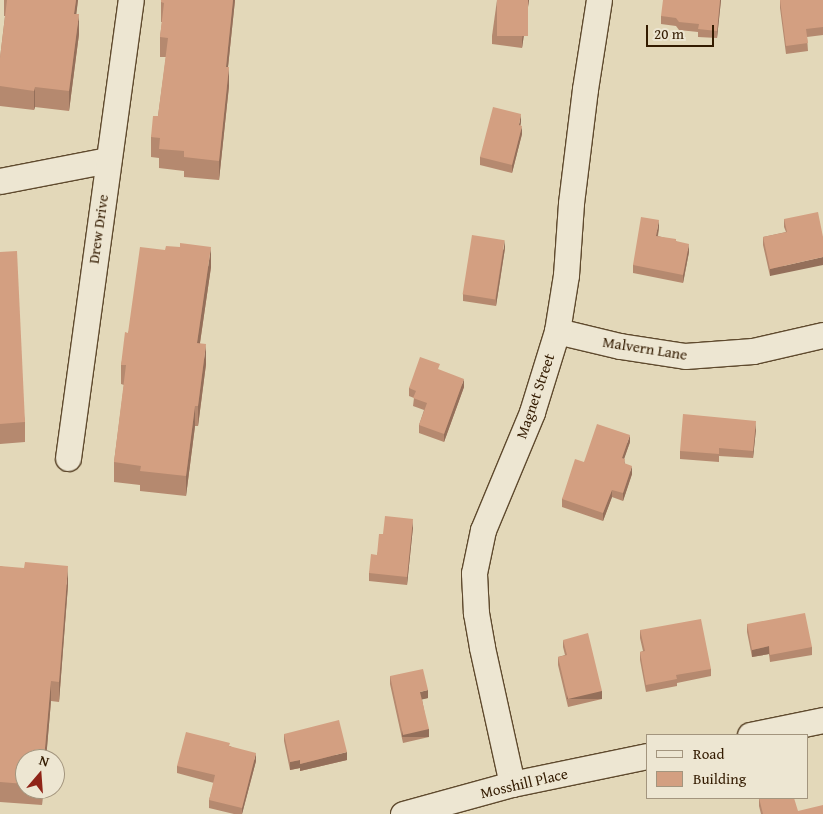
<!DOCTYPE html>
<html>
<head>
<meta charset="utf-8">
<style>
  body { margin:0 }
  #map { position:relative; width:823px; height:814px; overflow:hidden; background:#e3d8b9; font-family:"Gentium Book Plus",serif }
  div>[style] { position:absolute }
  .roads { filter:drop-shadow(1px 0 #5f4a2e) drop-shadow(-1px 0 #5f4a2e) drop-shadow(0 1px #5f4a2e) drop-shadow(0 -1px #5f4a2e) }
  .minor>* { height:25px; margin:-12.5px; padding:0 12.5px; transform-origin:12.5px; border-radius:12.5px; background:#ede6d2 }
  .wall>* { inset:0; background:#b5896f }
  .shaded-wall>* { inset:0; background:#946f5a; transform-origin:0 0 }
  .building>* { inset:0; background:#d39f81; transform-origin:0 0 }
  span { translate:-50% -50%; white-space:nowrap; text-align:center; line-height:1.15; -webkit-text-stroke:4px #ede6d2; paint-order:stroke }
  .street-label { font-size:15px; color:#331b00 }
  .legend { position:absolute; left:646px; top:734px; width:162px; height:65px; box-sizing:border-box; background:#ede6d2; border:1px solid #a3957e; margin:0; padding:6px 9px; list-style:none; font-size:15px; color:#331b00 }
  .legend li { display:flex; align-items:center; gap:10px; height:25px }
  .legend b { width:25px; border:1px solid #a3957e }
  .north { position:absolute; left:15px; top:749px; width:50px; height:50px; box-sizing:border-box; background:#ede6d2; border:1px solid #a3957e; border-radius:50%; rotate:18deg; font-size:14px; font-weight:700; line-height:20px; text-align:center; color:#331b00 }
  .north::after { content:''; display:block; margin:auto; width:18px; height:22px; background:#8f2418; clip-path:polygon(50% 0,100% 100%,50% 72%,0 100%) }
  .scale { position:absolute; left:646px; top:25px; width:68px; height:22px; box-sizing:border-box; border:2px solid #331b00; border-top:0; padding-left:6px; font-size:15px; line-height:18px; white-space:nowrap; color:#331b00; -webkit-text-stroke:4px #ede6d2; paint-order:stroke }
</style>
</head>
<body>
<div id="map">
  <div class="roads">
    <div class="minor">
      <div style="left:0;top:181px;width:110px;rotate:-11deg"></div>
      <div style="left:557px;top:331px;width:65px;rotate:13.4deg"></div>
      <div style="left:620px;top:346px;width:66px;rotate:8.7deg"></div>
      <div style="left:685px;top:356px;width:68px;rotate:-4.2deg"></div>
      <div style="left:753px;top:351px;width:72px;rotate:-12.9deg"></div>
      <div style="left:68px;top:458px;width:462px;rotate:-82.2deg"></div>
      <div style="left:750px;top:735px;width:75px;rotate:-11.6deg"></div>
      <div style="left:512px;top:784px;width:140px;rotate:-102.4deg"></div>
      <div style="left:482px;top:647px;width:35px;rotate:-100deg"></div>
      <div style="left:476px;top:613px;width:40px;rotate:-92.9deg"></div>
      <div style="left:474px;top:573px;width:44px;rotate:-78.2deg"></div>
      <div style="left:483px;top:530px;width:128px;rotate:-67.4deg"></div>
      <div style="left:532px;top:412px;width:85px;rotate:-72.8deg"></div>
      <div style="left:557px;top:331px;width:57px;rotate:-80.9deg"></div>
      <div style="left:566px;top:275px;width:72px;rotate:-86deg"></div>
      <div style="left:571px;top:203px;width:115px;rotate:-83deg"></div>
      <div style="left:585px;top:89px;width:90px;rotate:-81.1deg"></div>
      <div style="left:403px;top:814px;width:113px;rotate:-15.4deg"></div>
      <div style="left:512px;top:784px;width:138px;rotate:-11.7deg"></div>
    </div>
  </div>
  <div class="wall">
    <div style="clip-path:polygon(4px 0,78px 0,76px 14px,79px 34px,69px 111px,35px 107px,34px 110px,0 106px,0 58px,5px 16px,4px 16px)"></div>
    <div style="clip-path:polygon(161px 0,235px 0,228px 67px,229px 86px,219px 180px,184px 177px,184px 171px,159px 168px,159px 158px,151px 157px,151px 137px,158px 116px,166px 57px,160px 57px,160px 37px,162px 22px,161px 22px)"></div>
    <div style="clip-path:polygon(497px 0,529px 0,522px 48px,492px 44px,492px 36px)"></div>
    <div style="clip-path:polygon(721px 0,717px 38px,698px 37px,698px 32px,679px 30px,676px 26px,661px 24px,661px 16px)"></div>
    <div style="clip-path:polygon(780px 0,823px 0,823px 35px,807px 37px,808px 51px,786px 54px,780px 8px)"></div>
    <div style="clip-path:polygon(521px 122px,520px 126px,522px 134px,512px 173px,480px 165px,480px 157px)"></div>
    <div style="clip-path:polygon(784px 219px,823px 237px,770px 276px,763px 245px,763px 237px,786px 232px,784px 227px)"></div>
    <div style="clip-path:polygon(659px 228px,658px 236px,676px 241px,689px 252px,683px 283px,633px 273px,633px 265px)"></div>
    <div style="clip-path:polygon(505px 248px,496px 306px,463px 301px,463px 294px)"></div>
    <div style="clip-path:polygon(165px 250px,211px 267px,200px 343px,206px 364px,198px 426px,195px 426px,186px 496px,140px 491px,140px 485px,114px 482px,114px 462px,124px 385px,121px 384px,121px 365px,128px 333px)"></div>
    <div style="clip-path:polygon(0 252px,25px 422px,25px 442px,0 444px)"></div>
    <div style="clip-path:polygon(440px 370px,464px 387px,444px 442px,419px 433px,419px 425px,424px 410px,413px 406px,414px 398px,409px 396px,409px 388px)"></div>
    <div style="clip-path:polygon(756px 429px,753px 458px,719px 456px,719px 462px,680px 459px,680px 451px)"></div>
    <div style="clip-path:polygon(630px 442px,624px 458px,625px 464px,632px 474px,623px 501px,612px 497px,603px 521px,562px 507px,562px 499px,584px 462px)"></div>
    <div style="clip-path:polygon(413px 527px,407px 585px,369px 581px,369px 573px,377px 555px,383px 534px)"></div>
    <div style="clip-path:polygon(0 566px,68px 585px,59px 702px,51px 701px,46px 759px,25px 759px,25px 789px,43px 789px,42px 805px,0 802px)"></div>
    <div style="clip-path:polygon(747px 624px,812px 647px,812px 655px,770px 662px,769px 654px,752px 657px,747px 632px)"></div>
    <div style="clip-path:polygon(640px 630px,711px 669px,711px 676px,677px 683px,677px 686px,646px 692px,640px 660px,640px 652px,643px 651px,640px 638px)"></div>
    <div style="clip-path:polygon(563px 640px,602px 699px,568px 707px,558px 665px,558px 657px,565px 655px,563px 647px)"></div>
    <div style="clip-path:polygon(390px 676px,428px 698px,422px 699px,429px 737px,403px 743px,390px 684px)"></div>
    <div style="clip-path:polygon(284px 734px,347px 760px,300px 771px,300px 768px,290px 770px,284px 741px)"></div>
    <div style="clip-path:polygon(230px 746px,256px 761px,242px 814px,234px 814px,209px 808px,209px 800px,214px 783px,177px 773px,177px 766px)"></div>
    <div style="clip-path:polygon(759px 798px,798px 811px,823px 814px,761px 814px,759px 806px)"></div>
  </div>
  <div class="shaded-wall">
    <div style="clip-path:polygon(76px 0,78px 0,74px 34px,74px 14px)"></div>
    <div style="clip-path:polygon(233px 0,235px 0,226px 86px,226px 67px)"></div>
    <div style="clip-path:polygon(528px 0,529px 0,522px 48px,522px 40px)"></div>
    <div style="clip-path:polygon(720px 0,721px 0,717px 38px,717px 31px)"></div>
    <div style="clip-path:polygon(79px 14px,79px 34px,69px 111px,69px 91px)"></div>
    <div style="clip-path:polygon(229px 67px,229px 86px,219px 180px,219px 161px)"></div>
    <div style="clip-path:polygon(35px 87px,35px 107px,34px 110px,34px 91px)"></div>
    <div style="clip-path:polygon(521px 114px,521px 122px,519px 133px,519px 125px)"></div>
    <div style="clip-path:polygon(522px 126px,522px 134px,512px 173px,512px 165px)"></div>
    <div style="clip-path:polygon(659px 220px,659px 228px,656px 243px,656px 236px)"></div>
    <div style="clip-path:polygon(505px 240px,505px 248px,496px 306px,496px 298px)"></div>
    <div style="clip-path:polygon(689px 244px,689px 252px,683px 283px,683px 275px)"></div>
    <div style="clip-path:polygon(211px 247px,211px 267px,197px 363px,197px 343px)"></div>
    <div style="clip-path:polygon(823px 257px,823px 265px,770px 276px,770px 269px)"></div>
    <div style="clip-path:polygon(206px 344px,206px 364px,198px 426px,198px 406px)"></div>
    <div style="clip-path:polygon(464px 379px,464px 387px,444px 442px,444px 434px)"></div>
    <div style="clip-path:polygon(195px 406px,195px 426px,186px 496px,186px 476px)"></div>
    <div style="clip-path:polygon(756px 421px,756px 429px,753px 458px,753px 451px)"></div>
    <div style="clip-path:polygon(630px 435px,630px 442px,622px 465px,622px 458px)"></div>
    <div style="clip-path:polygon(632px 466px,632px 474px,623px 501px,623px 493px)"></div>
    <div style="clip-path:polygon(612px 490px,612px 497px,603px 521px,603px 513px)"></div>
    <div style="clip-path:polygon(413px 519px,413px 527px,407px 585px,407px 577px)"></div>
    <div style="clip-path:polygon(68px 566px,68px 585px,59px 702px,59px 682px)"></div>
    <div style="clip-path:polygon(769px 646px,769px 654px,752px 657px,752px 650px)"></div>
    <div style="clip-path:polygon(51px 681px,51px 701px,46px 759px,44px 759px)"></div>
    <div style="clip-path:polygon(428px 690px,428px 698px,420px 700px,420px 692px)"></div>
    <div style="left:602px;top:691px;width:8px;height:35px;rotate:90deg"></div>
    <div style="left:429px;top:729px;width:8px;height:27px;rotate:90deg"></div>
    <div style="clip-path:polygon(347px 752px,347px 760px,300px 771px,300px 764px)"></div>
    <div style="clip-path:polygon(256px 753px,256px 761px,242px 814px,242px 808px)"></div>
    <div style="clip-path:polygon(300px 760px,300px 768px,290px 770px,290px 762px)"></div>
    <div style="clip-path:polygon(42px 789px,43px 789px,42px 805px)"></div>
  </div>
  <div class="building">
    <div style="clip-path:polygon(7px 0,76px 0,74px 14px,79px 14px,69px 91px,35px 87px,34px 91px,0 86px,0 58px)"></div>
    <div style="clip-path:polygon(161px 0,233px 0,226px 67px,229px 67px,219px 161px,184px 157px,184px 151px,159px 149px,160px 138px,151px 137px,153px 116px,158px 116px,168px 38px,160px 37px,164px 3px,161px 2px)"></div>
    <div style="left:497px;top:0;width:31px;height:36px"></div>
    <div style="clip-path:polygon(663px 0,720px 0,717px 31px,698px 29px,699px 24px,679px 22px,676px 18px,661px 16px)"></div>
    <div style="clip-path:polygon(780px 0,823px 0,823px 27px,806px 29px,808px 43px,786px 46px)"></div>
    <div style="clip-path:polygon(493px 107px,521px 114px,519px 125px,522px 126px,512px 165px,480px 157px)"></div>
    <div style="clip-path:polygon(818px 212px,823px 237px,823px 257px,770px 269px,763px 237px,787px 232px,784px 219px)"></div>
    <div style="clip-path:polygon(641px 217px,659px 220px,656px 236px,676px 239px,676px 241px,689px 244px,683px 275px,633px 265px)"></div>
    <div style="left:472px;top:235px;width:33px;height:60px;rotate:9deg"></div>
    <div style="clip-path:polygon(180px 243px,211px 247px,197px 343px,206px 344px,198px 406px,195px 406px,186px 476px,140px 471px,141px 466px,114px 462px,126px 365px,121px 365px,125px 332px,128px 333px,140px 247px,165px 250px,166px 246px,180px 247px)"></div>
    <div style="clip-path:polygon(17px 251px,25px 422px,0 424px,0 252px)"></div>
    <div style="clip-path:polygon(420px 357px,440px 364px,438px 369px,464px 379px,444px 434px,419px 425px,427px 403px,413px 398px,416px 391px,409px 388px)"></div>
    <div style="clip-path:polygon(683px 414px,756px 421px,753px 451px,719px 448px,719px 454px,680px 451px)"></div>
    <div style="clip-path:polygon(597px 424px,630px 435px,622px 458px,625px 459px,624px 463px,632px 466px,623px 493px,612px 490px,603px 513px,562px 499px,575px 459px,584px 462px)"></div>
    <div style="clip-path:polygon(385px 516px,413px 519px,407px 577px,369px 573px,371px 554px,377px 555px,379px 534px,383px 534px)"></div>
    <div style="clip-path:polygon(25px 562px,68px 566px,59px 682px,51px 681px,44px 759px,25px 759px,25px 784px,0 782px,0 566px,24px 568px)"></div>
    <div style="clip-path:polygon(805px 613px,812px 647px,770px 655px,769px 646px,752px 650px,747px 624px)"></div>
    <div style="clip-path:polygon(701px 619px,711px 669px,676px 675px,677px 679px,646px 685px,640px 652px,645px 651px,640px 630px)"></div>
    <div style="clip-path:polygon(588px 633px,602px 691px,568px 699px,558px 657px,567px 655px,563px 640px)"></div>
    <div style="clip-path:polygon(423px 669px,428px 690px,420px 692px,429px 729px,403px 735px,390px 676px)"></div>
    <div style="clip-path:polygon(339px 720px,347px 752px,300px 764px,300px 760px,290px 762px,284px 734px)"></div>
    <div style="clip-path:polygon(186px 732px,230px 743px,229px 746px,256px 753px,242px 808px,209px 800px,215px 775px,177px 766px)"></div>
    <div style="clip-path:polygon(759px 798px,794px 798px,798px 811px,823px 805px,823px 814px,763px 814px)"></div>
  </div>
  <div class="street-label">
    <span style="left:98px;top:229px;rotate:-82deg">Drew Drive</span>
    <span style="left:645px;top:348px;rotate:9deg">Malvern Lane</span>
    <span style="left:535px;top:396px;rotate:-71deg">Magnet Street</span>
    <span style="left:524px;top:783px;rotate:-13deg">Mosshill Place</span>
  </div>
  <ul class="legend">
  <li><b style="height:6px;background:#ede6d2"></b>Road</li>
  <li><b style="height:14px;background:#d39f81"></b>Building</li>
  </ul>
  <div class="north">N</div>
  <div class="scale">20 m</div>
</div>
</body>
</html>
